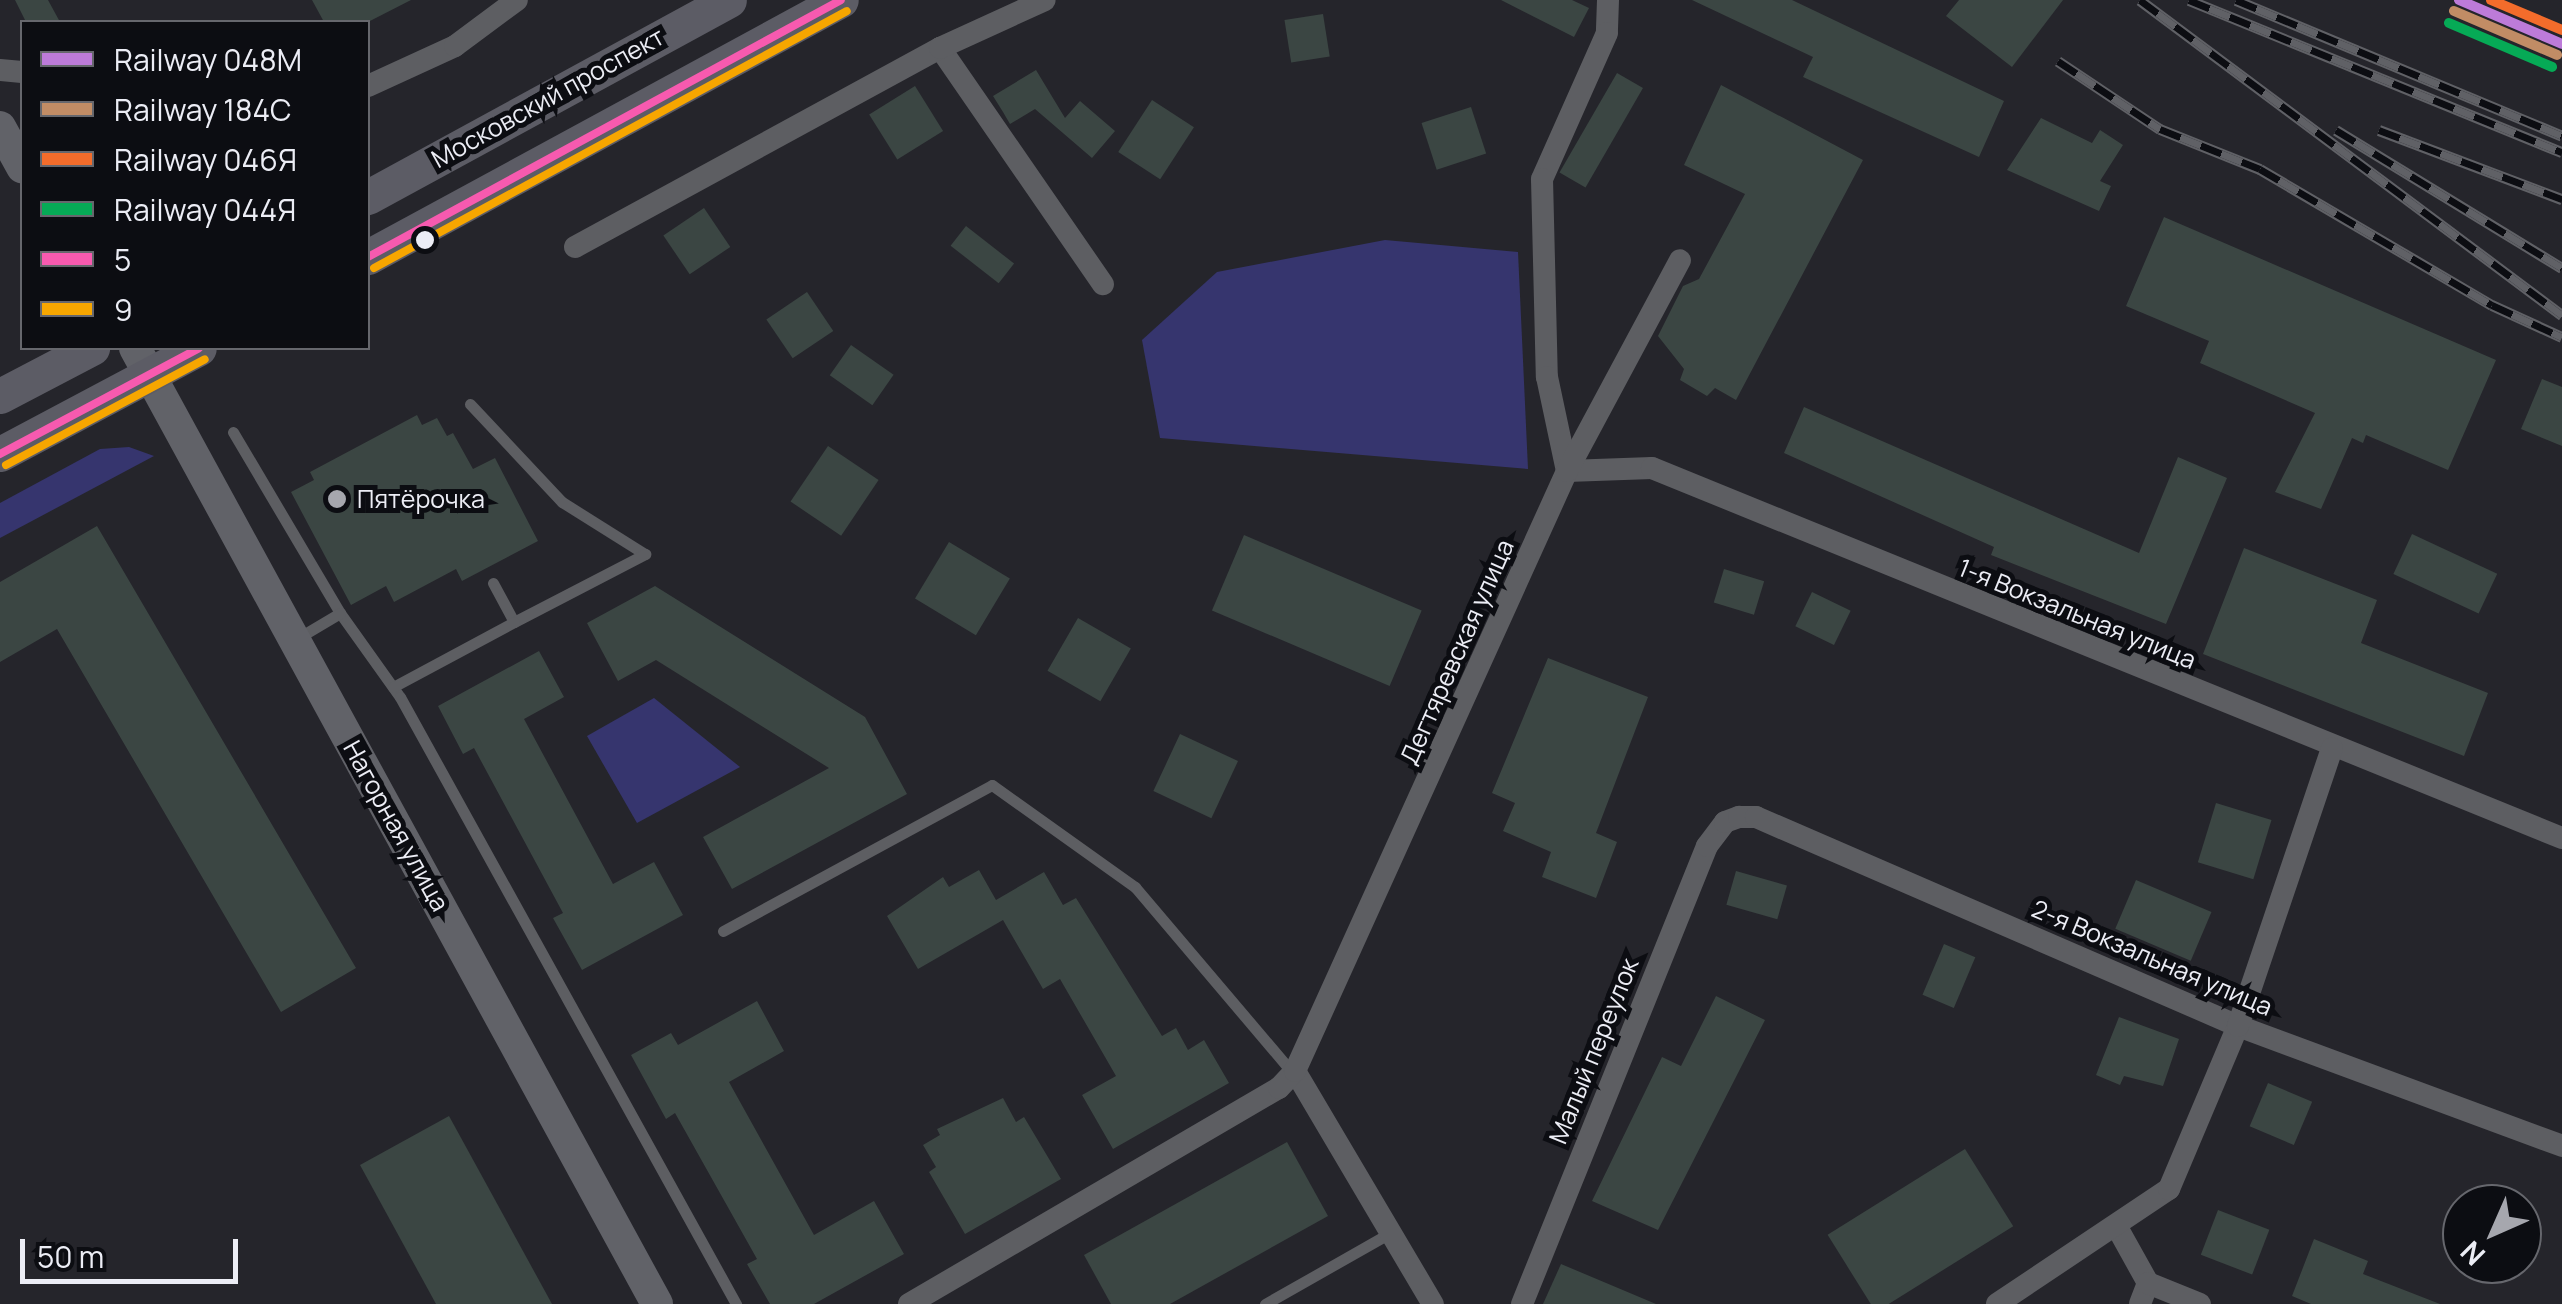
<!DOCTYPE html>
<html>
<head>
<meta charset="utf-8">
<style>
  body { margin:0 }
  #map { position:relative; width:2562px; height:1304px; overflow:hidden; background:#25252b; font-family:Manrope,sans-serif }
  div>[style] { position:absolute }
  .green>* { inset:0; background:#36356e }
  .building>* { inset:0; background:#3b4643; transform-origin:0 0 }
  .lane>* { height:11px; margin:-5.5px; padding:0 5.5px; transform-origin:5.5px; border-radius:5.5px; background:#5d5e62 }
  .street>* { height:22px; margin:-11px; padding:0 11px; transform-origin:11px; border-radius:11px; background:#5d5e62 }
  .secondary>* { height:32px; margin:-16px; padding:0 16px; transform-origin:16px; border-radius:16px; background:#616268 }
  .primary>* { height:35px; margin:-17.5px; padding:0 17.5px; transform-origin:17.5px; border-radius:17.5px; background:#5c5c65 }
  .rail>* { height:11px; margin-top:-5.5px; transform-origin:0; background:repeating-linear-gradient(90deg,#0c0d12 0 22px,#606166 0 44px); box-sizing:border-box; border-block:2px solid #606166 }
  .bus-1>* { height:8px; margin:-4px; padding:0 4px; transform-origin:4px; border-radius:4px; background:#f75aaf }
  .bus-2>* { height:8px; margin:-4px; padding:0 4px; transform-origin:4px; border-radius:4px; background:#f7a600 }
  .rail-1>* { height:10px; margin:-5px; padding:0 5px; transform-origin:5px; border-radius:5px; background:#bd7bd9 }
  .rail-2>* { height:10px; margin:-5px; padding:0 5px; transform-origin:5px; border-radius:5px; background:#c18c65 }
  .rail-3>* { height:10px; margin:-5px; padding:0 5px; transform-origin:5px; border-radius:5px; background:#f36c2b }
  .rail-4>* { height:10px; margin:-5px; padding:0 5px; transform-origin:5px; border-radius:5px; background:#06aa56 }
  .dots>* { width:28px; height:28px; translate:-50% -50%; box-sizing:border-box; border:5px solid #0c0d12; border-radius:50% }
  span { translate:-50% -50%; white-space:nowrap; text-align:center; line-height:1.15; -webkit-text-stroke:10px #0c0d12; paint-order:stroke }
  .street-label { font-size:25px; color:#ecedf5 }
  .poi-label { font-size:25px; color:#ecedf5 }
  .left { translate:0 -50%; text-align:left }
  .legend { position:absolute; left:20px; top:20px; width:350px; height:330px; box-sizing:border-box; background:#0c0d12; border:2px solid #66676d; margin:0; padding:12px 18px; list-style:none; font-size:30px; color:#ecedf5 }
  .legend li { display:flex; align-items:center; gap:20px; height:50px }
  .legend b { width:50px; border:2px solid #66676d }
  .north { position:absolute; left:2442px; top:1184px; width:100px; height:100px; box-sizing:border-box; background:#0c0d12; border:2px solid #66676d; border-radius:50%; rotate:225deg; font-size:28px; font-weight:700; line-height:40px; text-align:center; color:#ecedf5 }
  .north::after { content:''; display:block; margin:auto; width:35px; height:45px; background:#a6a7ae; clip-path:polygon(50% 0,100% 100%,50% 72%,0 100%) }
  .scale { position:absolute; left:20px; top:1239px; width:218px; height:45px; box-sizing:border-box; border:5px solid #ecedf5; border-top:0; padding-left:12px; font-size:30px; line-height:35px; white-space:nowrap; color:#ecedf5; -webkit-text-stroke:8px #0c0d12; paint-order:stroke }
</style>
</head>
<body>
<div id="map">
  <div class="green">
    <div style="clip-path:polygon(1385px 240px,1518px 252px,1528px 469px,1160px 438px,1142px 340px,1217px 272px)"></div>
    <div style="clip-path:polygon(129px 447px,154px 456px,0 538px,0 503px,100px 449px)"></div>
    <div style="clip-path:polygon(654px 698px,740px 767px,637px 823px,587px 736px)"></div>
  </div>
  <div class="building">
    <div style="clip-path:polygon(15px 0,48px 0,60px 22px,26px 22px)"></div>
    <div style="clip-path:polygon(312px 0,411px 0,368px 22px,324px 22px)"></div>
    <div style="clip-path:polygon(1501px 0,1572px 0,1589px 8px,1574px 37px)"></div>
    <div style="clip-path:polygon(1692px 0,1792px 0,2004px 101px,1979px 157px,1803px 77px,1813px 57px)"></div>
    <div style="clip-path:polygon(1959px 0,2063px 0,2012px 67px,1946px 16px)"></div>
    <div style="left:1323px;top:14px;width:43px;height:39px;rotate:81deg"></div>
    <div style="clip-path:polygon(1036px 70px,1065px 118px,1080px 101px,1115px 131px,1092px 158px,1035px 109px,1010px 124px,1003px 112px,993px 96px)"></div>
    <div style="left:1617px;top:73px;width:30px;height:115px;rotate:30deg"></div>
    <div style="clip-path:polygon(1721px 85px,1863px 160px,1736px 400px,1715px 388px,1707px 396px,1680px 380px,1684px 369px,1658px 336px,1683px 286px,1699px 279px,1745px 194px,1684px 165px)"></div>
    <div style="left:915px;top:86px;width:53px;height:54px;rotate:58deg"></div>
    <div style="left:1152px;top:100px;width:50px;height:62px;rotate:33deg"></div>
    <div style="left:1471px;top:107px;width:49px;height:52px;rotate:72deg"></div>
    <div style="clip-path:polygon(2041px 118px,2092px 143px,2100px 130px,2123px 145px,2100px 181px,2111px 186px,2099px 211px,2007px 170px)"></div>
    <div style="left:704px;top:208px;width:47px;height:49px;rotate:56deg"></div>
    <div style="clip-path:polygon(2164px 217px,2496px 360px,2448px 470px,2366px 435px,2363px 443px,2352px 438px,2321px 509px,2275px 492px,2315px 413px,2200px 363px,2209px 341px,2126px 306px)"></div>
    <div style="left:966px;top:226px;width:61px;height:25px;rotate:38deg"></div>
    <div style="left:807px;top:292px;width:47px;height:49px;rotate:56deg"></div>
    <div style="left:851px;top:345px;width:52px;height:37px;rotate:35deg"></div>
    <div style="clip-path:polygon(2542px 379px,2562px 387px,2562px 446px,2521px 429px)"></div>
    <div style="clip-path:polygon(1804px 407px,2139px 553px,2178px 457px,2227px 478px,2166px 624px,1991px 555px,1994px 547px,1784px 453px)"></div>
    <div style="clip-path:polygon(417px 415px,422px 425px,437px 418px,447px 436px,453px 433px,473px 469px,495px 458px,538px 541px,462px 581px,456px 569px,394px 602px,386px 586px,351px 605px,291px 492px,314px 480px,310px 472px)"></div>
    <div style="left:828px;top:446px;width:61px;height:67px;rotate:34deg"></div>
    <div style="clip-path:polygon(97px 526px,356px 968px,281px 1012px,57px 629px,0 662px,0 582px)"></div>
    <div style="left:2412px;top:534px;width:94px;height:44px;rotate:25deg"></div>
    <div style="left:1244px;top:535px;width:193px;height:82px;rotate:23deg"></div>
    <div style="left:949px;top:542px;width:71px;height:66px;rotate:31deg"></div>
    <div style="clip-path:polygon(2244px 548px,2377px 600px,2361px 643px,2488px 693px,2464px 756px,2203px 654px)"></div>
    <div style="left:1724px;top:569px;width:42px;height:35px;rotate:17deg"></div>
    <div style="clip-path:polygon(655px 586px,865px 717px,907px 794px,732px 889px,703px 837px,829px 768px,656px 660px,618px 681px,587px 623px)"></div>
    <div style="left:1812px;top:592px;width:43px;height:38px;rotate:26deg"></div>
    <div style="left:1078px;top:618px;width:61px;height:61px;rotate:30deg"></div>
    <div style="clip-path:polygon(539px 651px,564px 697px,524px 719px,613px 884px,654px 862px,683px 915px,582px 970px,553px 918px,563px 913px,474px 748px,463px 754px,438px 706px)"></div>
    <div style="clip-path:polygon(1548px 658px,1648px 697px,1596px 833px,1617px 842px,1596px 898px,1542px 877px,1551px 852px,1503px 831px,1515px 803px,1492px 793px)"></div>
    <div style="left:1180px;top:734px;width:64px;height:63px;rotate:25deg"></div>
    <div style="left:2216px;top:803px;width:58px;height:62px;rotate:17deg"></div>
    <div style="clip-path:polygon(979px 870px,996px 900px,1044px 872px,1063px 905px,1076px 898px,1162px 1036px,1176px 1028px,1188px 1050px,1204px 1040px,1229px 1083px,1113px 1149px,1082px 1095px,1116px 1076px,1060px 979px,1043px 989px,1003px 920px,918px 969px,887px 916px,943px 877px,949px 887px)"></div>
    <div style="left:1736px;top:871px;width:53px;height:35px;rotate:16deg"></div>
    <div style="left:2136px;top:880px;width:82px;height:53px;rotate:23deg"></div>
    <div style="left:1944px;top:944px;width:34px;height:55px;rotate:23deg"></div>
    <div style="clip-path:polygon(1716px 996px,1765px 1020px,1658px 1230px,1592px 1201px,1662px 1057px,1681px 1066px)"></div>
    <div style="clip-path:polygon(757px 1001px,784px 1051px,729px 1082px,814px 1235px,874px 1201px,904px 1254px,814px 1304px,770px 1304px,747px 1264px,757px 1259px,675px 1113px,666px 1119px,631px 1055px,671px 1033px,678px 1045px)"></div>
    <div style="clip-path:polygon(2119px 1017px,2179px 1039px,2163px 1086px,2124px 1076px,2120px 1085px,2096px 1075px)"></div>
    <div style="left:2268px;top:1083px;width:48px;height:47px;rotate:23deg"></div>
    <div style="clip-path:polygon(1003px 1098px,1016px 1122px,1024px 1117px,1061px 1179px,965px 1234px,929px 1172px,936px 1167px,923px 1145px,940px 1135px,937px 1129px)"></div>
    <div style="clip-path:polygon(449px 1116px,552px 1304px,436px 1304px,360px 1165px)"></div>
    <div style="clip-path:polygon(1287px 1142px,1328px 1216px,1170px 1304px,1111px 1304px,1084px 1255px)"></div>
    <div style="left:1965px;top:1149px;width:91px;height:162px;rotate:58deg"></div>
    <div style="left:2218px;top:1210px;width:55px;height:48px;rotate:21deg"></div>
    <div style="clip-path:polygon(2314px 1239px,2368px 1261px,2363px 1274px,2440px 1304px,2311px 1304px,2292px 1296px)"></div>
    <div style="clip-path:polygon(1561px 1264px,1656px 1304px,1543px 1304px)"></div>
  </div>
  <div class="lane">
    <div style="left:470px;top:404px;width:134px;rotate:46.8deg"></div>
    <div style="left:562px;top:502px;width:98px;rotate:32.1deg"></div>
    <div style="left:233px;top:432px;width:210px;rotate:59.4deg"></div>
    <div style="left:340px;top:613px;width:103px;rotate:54.5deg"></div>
    <div style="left:400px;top:697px;width:694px;rotate:61.03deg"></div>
    <div style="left:493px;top:583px;width:44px;rotate:61.7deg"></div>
    <div style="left:514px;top:622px;width:148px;rotate:-27.4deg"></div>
    <div style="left:298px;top:638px;width:49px;rotate:-30.8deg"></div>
    <div style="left:393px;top:687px;width:137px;rotate:-28.2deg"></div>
    <div style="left:723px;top:931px;width:306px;rotate:-28.5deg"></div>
    <div style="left:992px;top:785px;width:176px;rotate:35.5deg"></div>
    <div style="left:1135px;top:887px;width:243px;rotate:49.7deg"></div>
    <div style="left:1265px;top:1304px;width:144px;rotate:-29.6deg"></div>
  </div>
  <div class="street">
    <div style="left:1608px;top:0;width:33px;rotate:92deg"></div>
    <div style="left:1607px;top:33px;width:160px;rotate:114deg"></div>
    <div style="left:1542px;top:179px;width:198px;rotate:88.6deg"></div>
    <div style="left:1547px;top:377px;width:96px;rotate:78deg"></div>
    <div style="left:1567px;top:471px;width:85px;rotate:-2deg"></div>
    <div style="left:1652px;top:468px;width:982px;rotate:22.13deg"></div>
    <div style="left:940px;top:48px;width:287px;rotate:55.4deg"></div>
    <div style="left:0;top:70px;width:22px;rotate:5deg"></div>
    <div style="left:368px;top:86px;width:96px;rotate:-24.7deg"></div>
    <div style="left:455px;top:46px;width:77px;rotate:-36.6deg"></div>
    <div style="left:575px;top:247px;width:416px;rotate:-28.6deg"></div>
    <div style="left:940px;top:48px;width:115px;rotate:-24.6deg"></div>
    <div style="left:1295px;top:1071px;width:271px;rotate:59.4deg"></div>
    <div style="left:2118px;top:1229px;width:62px;rotate:60.9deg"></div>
    <div style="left:2148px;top:1283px;width:22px;rotate:111deg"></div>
    <div style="left:2148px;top:1283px;width:56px;rotate:22deg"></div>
    <div style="left:909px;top:1304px;width:428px;rotate:-30.3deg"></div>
    <div style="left:1279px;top:1088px;width:23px;rotate:-47deg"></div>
    <div style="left:1295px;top:1071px;width:659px;rotate:-65.61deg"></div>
    <div style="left:1567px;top:471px;width:239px;rotate:-61.8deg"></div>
    <div style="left:1522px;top:1304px;width:494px;rotate:-68deg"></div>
    <div style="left:1707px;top:846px;width:30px;rotate:-53deg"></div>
    <div style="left:1725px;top:822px;width:15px;rotate:-20deg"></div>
    <div style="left:1739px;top:817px;width:17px"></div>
    <div style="left:1756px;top:817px;width:525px;rotate:23.44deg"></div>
    <div style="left:2238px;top:1026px;width:346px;rotate:20.3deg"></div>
    <div style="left:1997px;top:1304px;width:207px;rotate:-33.8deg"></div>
    <div style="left:2169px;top:1189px;width:177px;rotate:-67.1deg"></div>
    <div style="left:2238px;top:1026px;width:293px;rotate:-71.3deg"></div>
  </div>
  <div class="secondary">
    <div style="left:0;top:127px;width:46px;rotate:61.2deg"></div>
    <div style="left:135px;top:348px;width:1089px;rotate:61.36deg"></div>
  </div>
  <div class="primary">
    <div style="left:368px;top:197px;width:411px;rotate:-28.6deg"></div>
    <div style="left:368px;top:257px;width:538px;rotate:-28.52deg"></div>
    <div style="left:0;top:396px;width:104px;rotate:-27.6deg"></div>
    <div style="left:0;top:454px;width:225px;rotate:-28deg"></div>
  </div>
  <div class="rail">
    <div style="left:2140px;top:0;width:527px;rotate:36.74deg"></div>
    <div style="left:2189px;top:0;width:403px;rotate:22.2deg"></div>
    <div style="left:2236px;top:0;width:353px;rotate:22.6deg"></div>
    <div style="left:2058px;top:61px;width:123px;rotate:33.7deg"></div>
    <div style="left:2160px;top:129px;width:108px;rotate:21.8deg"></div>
    <div style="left:2260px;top:169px;width:269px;rotate:30.4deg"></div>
    <div style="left:2492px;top:305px;width:77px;rotate:24.6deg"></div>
    <div style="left:2336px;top:130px;width:265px;rotate:31.4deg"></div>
    <div style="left:2379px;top:130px;width:196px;rotate:20.7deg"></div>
  </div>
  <div class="bus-1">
    <div style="left:368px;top:257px;width:538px;rotate:-28.52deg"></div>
    <div style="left:0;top:454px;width:225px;rotate:-28deg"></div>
  </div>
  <div class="bus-2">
    <div style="left:374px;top:268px;width:538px;rotate:-28.52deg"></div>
    <div style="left:6px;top:465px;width:225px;rotate:-28deg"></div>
  </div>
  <div class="rail-1">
    <div style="left:2459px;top:0;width:112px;rotate:23.1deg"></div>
  </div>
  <div class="rail-2">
    <div style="left:2454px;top:11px;width:112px;rotate:23.1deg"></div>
  </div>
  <div class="rail-3">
    <div style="left:2491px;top:0;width:77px;rotate:22.9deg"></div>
  </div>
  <div class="rail-4">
    <div style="left:2449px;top:23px;width:112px;rotate:23.1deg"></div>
  </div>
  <div class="dots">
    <div style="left:425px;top:240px;background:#ecedf5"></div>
    <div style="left:337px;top:499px;background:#a6a7ae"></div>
  </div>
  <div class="street-label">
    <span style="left:548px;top:98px;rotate:-29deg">Московский проспект</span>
    <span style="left:2077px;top:614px;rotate:22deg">1-я Вокзальная улица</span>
    <span style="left:1457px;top:652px;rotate:-66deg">Дегтяревская улица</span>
    <span style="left:396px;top:826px;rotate:61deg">Нагорная улица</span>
    <span style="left:2152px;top:958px;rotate:23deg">2-я Вокзальная улица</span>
    <span style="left:1594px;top:1051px;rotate:-68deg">Малый переулок</span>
  </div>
  <div class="poi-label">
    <span class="left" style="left:357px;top:499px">Пятёрочка</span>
  </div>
  <ul class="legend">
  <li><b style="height:12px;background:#bd7bd9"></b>Railway 048М</li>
  <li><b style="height:12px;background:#c18c65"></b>Railway 184С</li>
  <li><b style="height:12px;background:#f36c2b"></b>Railway 046Я</li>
  <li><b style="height:12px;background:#06aa56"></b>Railway 044Я</li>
  <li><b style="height:12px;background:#f75aaf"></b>5</li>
  <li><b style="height:12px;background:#f7a600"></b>9</li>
  </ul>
  <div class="north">N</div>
  <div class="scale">50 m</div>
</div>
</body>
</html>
